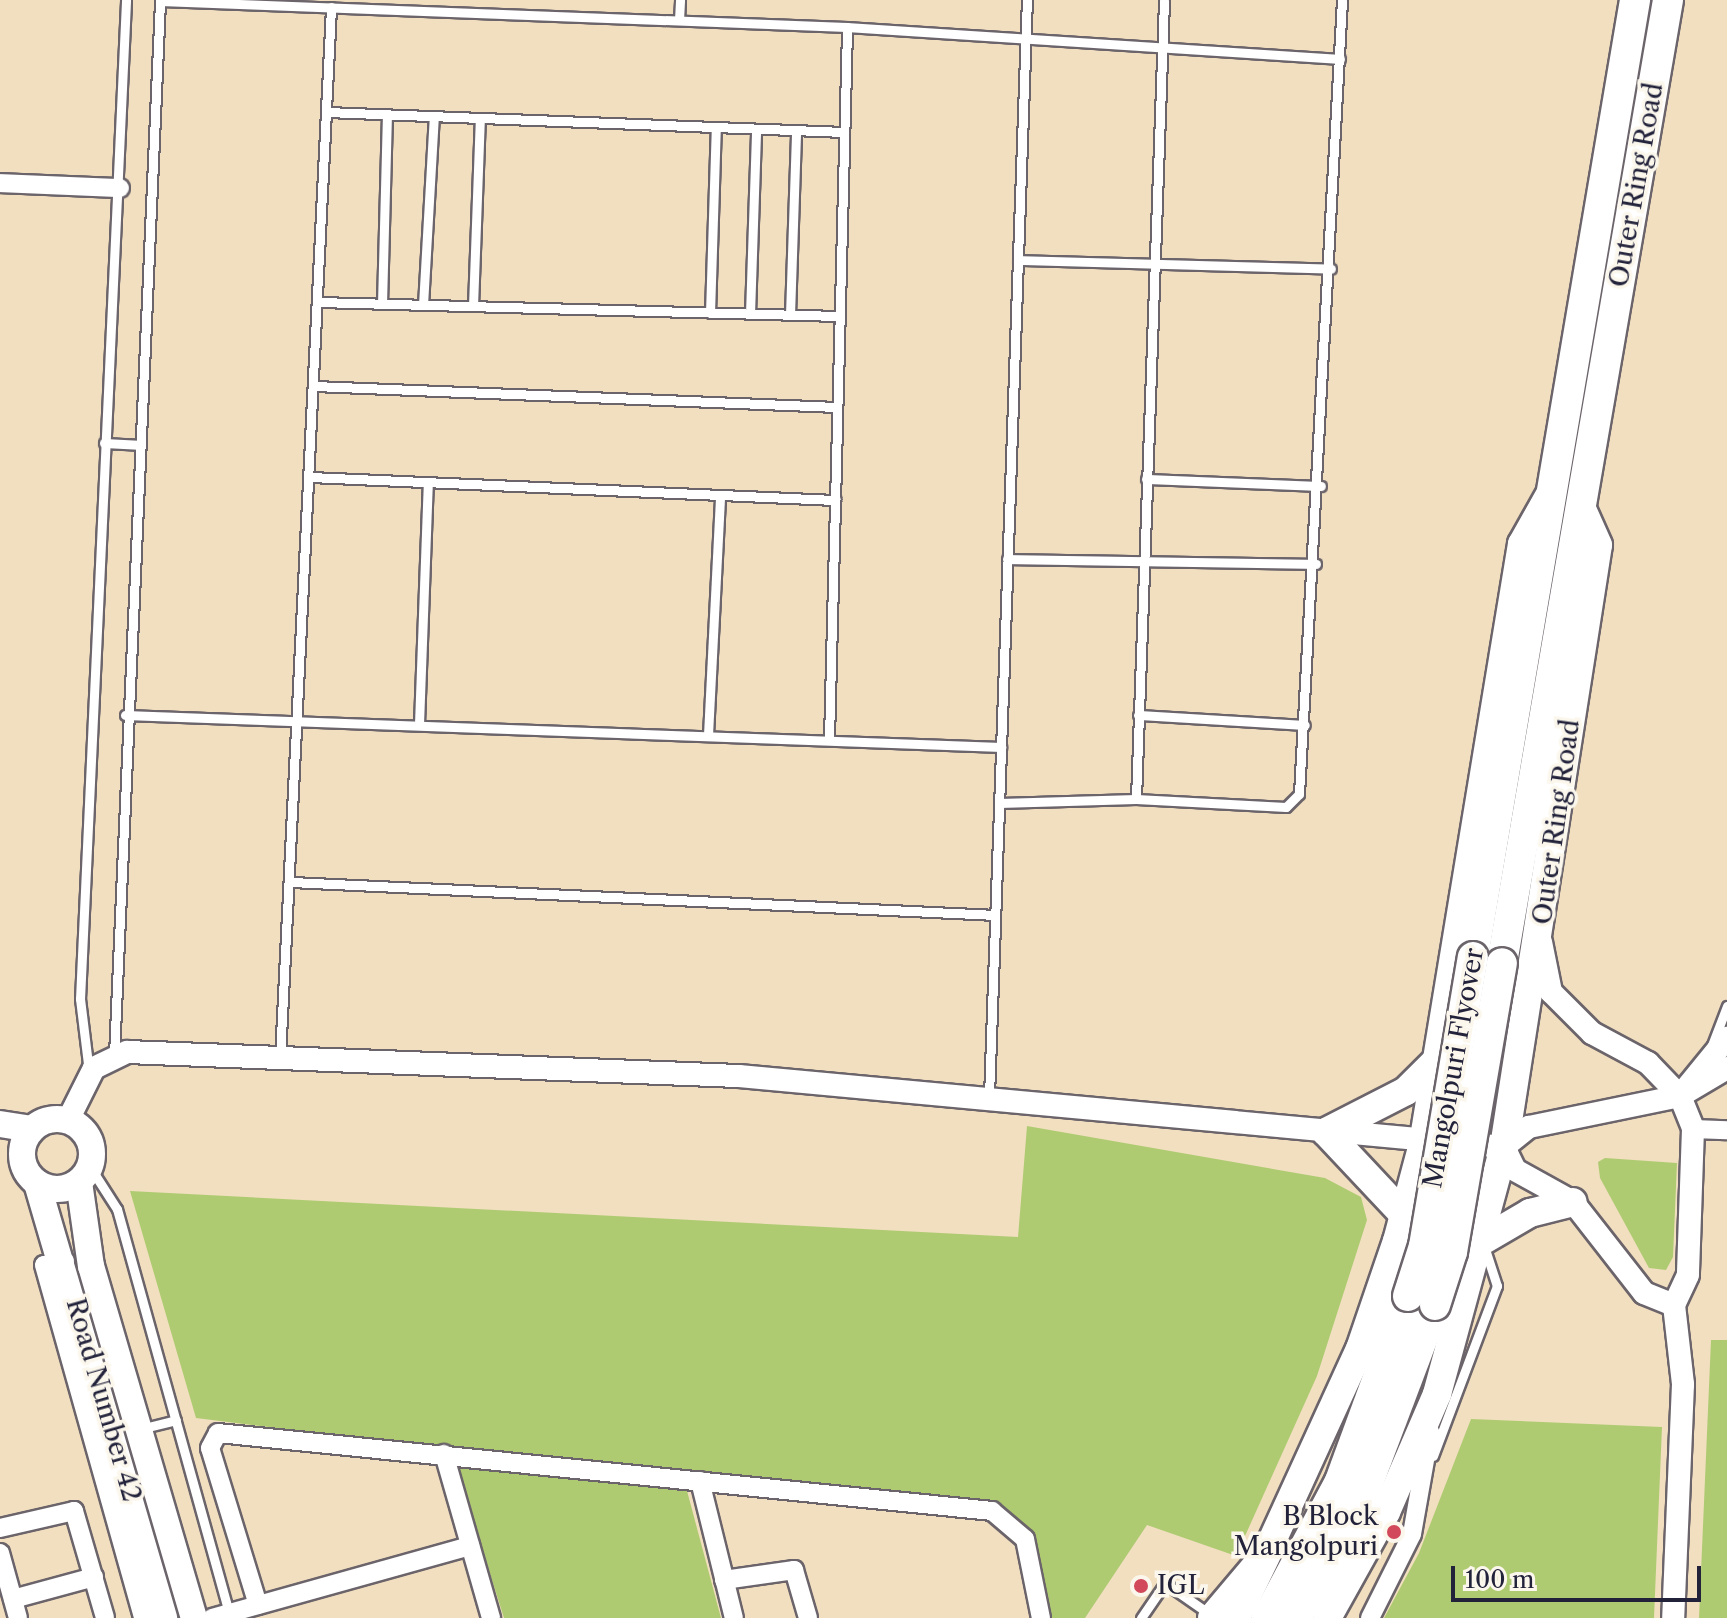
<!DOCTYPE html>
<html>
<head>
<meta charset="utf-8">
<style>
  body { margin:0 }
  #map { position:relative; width:1727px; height:1618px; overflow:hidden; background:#f2dfc0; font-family:"Libre Caslon Text",serif }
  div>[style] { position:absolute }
  .green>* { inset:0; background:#afcb72 }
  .roads { filter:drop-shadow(2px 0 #6b646a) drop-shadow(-2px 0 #6b646a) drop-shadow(0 2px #6b646a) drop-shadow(0 -2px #6b646a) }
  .service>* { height:9px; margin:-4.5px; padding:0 4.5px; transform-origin:4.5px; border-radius:4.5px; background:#fff }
  .minor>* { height:18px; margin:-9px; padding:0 9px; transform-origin:9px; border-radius:9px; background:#fff }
  .tertiary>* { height:22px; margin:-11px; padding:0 11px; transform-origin:11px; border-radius:11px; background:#fff }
  .secondary>* { height:26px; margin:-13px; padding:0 13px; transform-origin:13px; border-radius:13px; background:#fff }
  .secondary>.ring { margin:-13px; padding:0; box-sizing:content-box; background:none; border:26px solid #fff; border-radius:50% }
  .primary>* { height:28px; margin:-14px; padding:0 14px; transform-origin:14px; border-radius:14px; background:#fff }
  .trunk>* { height:30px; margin:-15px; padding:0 15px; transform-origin:15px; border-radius:15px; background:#fff }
  .bridges { filter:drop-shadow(2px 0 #6b646a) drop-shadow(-2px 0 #6b646a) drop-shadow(0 2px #6b646a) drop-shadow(0 -2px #6b646a) }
  .trunk-bridge>* { height:30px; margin:-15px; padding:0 15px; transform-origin:15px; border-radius:15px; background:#fff }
  .dots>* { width:22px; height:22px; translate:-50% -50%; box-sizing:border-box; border:4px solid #fbf7ec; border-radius:50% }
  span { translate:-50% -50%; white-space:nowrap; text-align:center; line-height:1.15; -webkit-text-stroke:7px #fbf7ec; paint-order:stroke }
  .street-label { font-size:26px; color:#22223b }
  .poi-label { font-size:26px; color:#22223b }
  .right { translate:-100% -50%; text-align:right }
  .left { translate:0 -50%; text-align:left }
  .scale { position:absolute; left:1451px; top:1566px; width:250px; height:36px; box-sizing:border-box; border:4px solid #22223b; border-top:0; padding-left:10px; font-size:24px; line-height:28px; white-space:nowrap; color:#22223b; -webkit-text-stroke:6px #fbf7ec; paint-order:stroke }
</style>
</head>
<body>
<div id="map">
  <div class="green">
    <div style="clip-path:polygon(1027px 1126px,1325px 1178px,1361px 1197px,1367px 1220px,1317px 1376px,1236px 1556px,1147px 1525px,1085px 1618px,1041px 1618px,1017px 1520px,196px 1418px,130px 1191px,1018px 1237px)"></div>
    <div style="clip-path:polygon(1605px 1158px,1677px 1163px,1673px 1257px,1666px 1270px,1649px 1268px,1600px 1178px,1598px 1162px)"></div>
    <div style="clip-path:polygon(1711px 1340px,1727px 1340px,1727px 1618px,1699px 1618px)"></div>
    <div style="clip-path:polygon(1471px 1419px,1662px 1427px,1654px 1618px,1384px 1618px,1419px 1553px)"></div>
    <div style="clip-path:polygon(456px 1466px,686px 1487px,721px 1618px,504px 1618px)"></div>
  </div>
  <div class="roads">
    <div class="service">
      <div style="left:160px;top:1px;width:687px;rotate:2.17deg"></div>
      <div style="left:847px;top:27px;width:494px;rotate:3.7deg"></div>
      <div style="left:679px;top:20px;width:20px;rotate:-87deg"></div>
      <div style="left:326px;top:112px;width:518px;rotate:2.21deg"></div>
      <div style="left:1018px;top:260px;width:313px;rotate:1.6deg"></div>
      <div style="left:318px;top:302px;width:522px;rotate:1.54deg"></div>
      <div style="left:382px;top:304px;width:189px;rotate:-88.5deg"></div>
      <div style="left:423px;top:305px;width:189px;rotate:-86.7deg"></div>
      <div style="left:473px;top:306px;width:188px;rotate:-87.9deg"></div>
      <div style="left:710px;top:313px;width:186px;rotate:-88.2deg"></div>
      <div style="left:750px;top:314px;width:185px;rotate:-88.1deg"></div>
      <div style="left:790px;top:315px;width:185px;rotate:-88.1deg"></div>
      <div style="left:314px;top:386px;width:523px;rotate:2.3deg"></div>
      <div style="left:104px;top:443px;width:34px;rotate:3deg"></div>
      <div style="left:310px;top:477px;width:526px;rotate:2.51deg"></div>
      <div style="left:1146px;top:479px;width:175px;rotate:2.3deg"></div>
      <div style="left:1007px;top:559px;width:309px;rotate:0.9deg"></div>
      <div style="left:125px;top:715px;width:877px;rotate:2.09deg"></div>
      <div style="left:1138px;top:715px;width:167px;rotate:3.4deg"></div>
      <div style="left:419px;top:724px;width:242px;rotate:-87.9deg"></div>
      <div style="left:708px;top:735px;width:240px;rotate:-87.1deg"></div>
      <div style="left:829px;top:740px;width:713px;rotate:-88.55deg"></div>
      <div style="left:1136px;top:799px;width:150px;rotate:3.1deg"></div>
      <div style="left:1286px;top:807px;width:18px;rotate:-45deg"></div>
      <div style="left:1299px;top:794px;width:795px;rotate:-86.9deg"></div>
      <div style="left:999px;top:803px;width:137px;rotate:-1.7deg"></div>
      <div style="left:1136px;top:799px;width:799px;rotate:-87.99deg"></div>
      <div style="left:291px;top:882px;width:705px;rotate:2.68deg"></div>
      <div style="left:1712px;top:1045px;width:42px;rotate:-69deg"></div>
      <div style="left:114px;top:1055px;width:1056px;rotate:-87.5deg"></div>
      <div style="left:280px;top:1058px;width:1052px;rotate:-87.22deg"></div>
      <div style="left:89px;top:1072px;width:74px;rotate:-97deg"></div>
      <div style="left:80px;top:999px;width:1000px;rotate:-87.36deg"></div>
      <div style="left:989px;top:1097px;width:1098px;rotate:-88.02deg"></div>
      <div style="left:90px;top:1167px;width:50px;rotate:57.3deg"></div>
      <div style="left:117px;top:1209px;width:419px;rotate:74.5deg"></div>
      <div style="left:140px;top:1429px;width:37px;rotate:-14deg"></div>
      <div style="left:1433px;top:1456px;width:182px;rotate:-69.4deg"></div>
      <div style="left:1497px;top:1286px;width:39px;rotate:-108deg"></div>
      <div style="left:1141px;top:1618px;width:42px;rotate:-55.6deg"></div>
      <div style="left:1165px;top:1583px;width:56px;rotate:34.8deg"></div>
    </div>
    <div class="minor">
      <div style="left:0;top:183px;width:120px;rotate:2.4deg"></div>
      <div style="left:1693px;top:1129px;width:34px;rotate:2deg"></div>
      <div style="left:65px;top:1261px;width:21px;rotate:169deg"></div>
      <div style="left:44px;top:1265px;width:367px;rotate:74.3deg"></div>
      <div style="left:444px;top:1454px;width:171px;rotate:74deg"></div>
      <div style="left:700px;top:1481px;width:141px;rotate:76.1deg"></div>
      <div style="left:0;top:1528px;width:76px;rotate:-12.9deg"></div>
      <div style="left:74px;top:1511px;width:111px;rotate:73.8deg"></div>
      <div style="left:0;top:1553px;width:67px;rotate:74.5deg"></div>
      <div style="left:724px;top:1580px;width:71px;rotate:-8.1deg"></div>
      <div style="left:794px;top:1570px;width:50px;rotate:73.7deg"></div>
      <div style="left:13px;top:1599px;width:84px;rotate:-15.2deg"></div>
      <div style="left:258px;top:1605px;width:164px;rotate:-107deg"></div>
      <div style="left:210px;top:1448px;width:17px;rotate:-62deg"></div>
      <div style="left:218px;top:1433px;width:778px;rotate:5.75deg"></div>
      <div style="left:992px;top:1511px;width:43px;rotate:40.3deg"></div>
      <div style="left:1025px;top:1539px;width:81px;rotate:78.6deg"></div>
      <div style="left:212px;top:1618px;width:268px;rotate:-15.6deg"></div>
      <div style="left:1370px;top:1618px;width:94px;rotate:-63.4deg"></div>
      <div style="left:1412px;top:1534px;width:104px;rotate:-80deg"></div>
    </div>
    <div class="tertiary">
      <div style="left:1541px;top:942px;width:51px;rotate:78.7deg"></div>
      <div style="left:1551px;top:992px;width:58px;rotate:45deg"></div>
      <div style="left:1592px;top:1033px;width:64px;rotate:28.2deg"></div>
      <div style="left:1648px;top:1063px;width:46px;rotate:45.9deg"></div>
      <div style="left:1680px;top:1096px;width:35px;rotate:68deg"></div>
      <div style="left:1693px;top:1129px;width:146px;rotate:92deg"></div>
      <div style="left:1688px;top:1275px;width:33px;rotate:115deg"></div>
      <div style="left:1674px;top:1305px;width:80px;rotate:83.5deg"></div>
      <div style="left:1683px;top:1384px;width:234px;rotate:92.4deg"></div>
      <div style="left:1683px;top:1092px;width:70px;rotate:-50.8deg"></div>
      <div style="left:68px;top:1120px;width:58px;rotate:-63.4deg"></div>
      <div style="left:94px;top:1068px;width:37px;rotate:-26deg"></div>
      <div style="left:127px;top:1052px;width:612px;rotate:2.25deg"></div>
      <div style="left:739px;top:1076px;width:768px;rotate:5.3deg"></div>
      <div style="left:1504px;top:1147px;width:32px;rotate:-39deg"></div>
      <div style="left:1529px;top:1127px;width:154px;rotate:-11.6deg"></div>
      <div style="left:1680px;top:1096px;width:55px;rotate:-30.8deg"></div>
      <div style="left:1504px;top:1147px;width:25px;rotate:64deg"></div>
      <div style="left:1515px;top:1170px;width:66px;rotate:28.9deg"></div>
      <div style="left:1573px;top:1202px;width:115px;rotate:52deg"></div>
      <div style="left:1644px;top:1293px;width:32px;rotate:22deg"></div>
    </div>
    <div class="secondary">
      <div class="ring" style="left:22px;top:1119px;width:44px;height:44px"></div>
      <div style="left:0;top:1124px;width:31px;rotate:9deg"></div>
      <div style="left:79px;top:1182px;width:85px;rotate:81.9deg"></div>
      <div style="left:91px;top:1266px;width:367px;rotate:73.7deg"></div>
      <div style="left:37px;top:1183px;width:453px;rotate:73.7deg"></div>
    </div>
    <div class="primary">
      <div style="left:1404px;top:1215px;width:114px;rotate:-133.2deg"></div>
      <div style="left:1326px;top:1132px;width:90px;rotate:-27.1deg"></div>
      <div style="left:1406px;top:1091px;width:42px;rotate:-45deg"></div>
      <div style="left:1482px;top:1241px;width:56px;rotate:-30.3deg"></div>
      <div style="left:1530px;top:1213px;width:44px;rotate:-14.3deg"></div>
      <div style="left:1212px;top:1618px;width:84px;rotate:-49.8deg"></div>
      <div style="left:1266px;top:1554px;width:226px;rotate:-65.4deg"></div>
      <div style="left:1360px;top:1349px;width:114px;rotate:-71.1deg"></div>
      <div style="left:1397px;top:1241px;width:100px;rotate:-75deg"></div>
      <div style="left:1423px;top:1144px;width:608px;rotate:-80.63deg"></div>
      <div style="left:1522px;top:544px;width:55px;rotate:-60.6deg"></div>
      <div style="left:1327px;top:1618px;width:121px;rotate:-60.9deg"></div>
      <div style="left:1386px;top:1512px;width:129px;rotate:-66.6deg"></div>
      <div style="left:1437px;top:1394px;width:256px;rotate:-74.8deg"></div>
      <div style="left:1504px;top:1147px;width:609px;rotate:-81.13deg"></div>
      <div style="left:1598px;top:545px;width:37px;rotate:-114deg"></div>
    </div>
    <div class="trunk">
      <div style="left:1473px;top:957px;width:971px;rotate:-80.39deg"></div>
      <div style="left:1502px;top:963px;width:977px;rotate:-80.22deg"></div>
      <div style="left:1235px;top:1618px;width:71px;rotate:-64.2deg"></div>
      <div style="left:1267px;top:1618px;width:155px;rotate:-61.9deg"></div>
      <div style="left:1340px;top:1481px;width:197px;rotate:-69.8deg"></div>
      <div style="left:1296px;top:1618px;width:139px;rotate:-61.2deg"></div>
      <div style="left:1363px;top:1496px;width:204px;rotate:-69.3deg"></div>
    </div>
  </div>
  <div class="bridges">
    <div class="trunk-bridge">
      <div style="left:1408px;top:1296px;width:52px;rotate:-72.3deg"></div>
      <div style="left:1424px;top:1246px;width:293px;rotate:-80.4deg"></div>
      <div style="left:1435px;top:1305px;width:56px;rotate:-72.2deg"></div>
      <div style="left:1452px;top:1252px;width:293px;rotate:-80.2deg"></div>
    </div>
  </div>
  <div class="dots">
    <div style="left:1394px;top:1532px;background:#d1495b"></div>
    <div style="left:1141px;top:1586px;background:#d1495b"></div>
  </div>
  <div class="street-label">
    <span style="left:1637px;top:185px;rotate:-80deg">Outer Ring Road</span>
    <span style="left:1557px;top:822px;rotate:-82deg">Outer Ring Road</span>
    <span style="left:1454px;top:1068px;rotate:-80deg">Mangolpuri Flyover</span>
    <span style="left:103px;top:1400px;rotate:74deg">Road Number 42</span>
  </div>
  <div class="poi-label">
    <span class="right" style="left:1378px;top:1532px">B Block<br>Mangolpuri</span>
    <span class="left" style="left:1157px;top:1586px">IGL</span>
  </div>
  <div class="scale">100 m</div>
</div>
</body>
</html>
